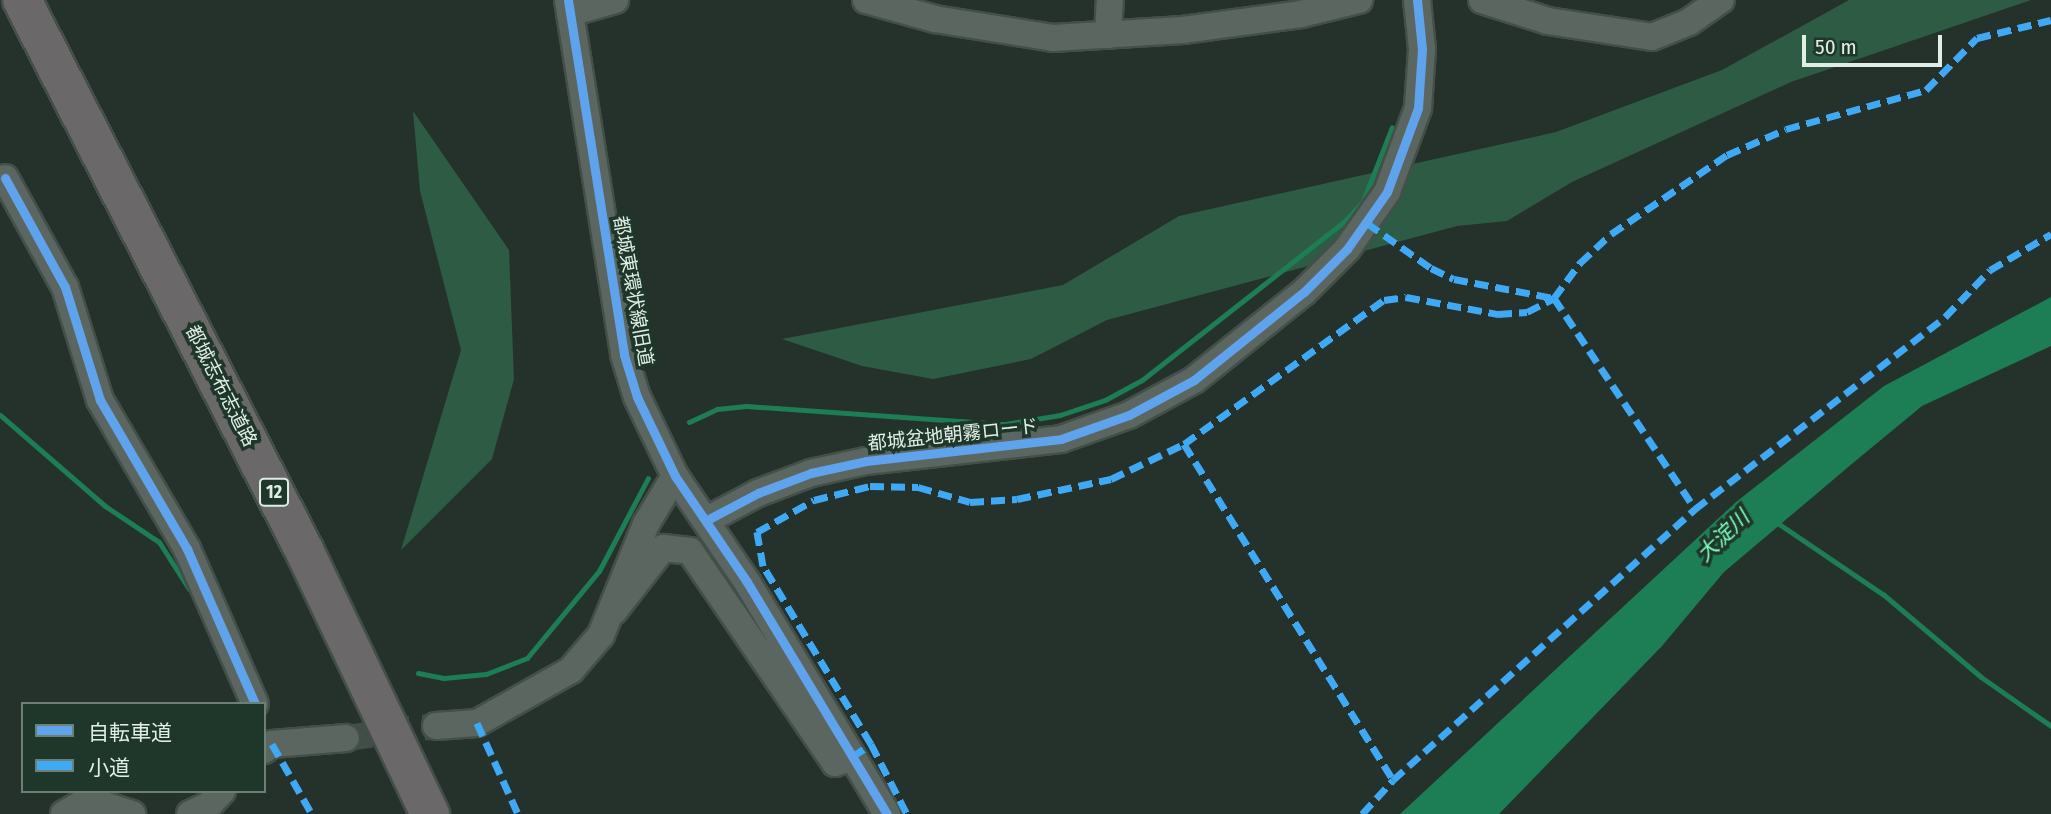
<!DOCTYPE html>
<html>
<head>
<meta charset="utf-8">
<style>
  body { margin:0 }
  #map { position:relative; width:2051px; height:814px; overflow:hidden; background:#25312b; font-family:"Fira Sans Condensed","Noto Sans JP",sans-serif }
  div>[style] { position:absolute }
  .green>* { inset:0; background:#2e5b44 }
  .water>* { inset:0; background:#1d7d55 }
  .stream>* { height:5px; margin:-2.5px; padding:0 2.5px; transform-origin:2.5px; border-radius:2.5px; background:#1d7d55 }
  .minor-tunnel>* { height:26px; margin-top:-13px; transform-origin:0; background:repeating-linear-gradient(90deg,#414d47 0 26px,transparent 0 39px) }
  .roads { filter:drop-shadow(2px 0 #444f49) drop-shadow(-2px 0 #444f49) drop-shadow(0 2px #444f49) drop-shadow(0 -2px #444f49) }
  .minor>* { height:26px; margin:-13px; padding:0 13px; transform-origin:13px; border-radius:13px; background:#5b6660 }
  .highway>* { height:38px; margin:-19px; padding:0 19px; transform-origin:19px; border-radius:19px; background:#6b686a }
  .quiet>* { height:7px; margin-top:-3.5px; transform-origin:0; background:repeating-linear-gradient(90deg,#3fa9f5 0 14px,transparent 0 21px) }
  .cycleway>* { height:9px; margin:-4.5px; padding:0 4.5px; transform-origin:4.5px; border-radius:4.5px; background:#60a3ed }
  span { translate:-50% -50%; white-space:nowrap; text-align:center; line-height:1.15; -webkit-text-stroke:7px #1f372a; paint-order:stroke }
  .shield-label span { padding:2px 5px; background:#1f372a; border:2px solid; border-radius:5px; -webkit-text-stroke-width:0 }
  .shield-label { font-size:18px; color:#e0eee6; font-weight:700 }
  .street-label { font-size:19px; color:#e0eee6 }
  .water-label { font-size:21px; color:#80ffbf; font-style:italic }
  .legend { position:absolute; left:21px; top:702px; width:245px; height:91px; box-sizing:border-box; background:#1f372a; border:2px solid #6c8075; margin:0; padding:9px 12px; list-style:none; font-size:21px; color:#e0eee6 }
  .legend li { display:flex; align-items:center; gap:14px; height:35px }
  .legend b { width:35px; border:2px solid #6c8075 }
  .scale { position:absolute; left:1802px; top:35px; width:140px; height:32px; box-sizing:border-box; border:4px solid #e0eee6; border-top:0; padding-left:9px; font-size:21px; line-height:24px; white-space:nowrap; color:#e0eee6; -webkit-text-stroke:5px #1f372a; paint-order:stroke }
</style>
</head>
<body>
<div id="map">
  <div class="green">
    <div style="clip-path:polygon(1849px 0,2031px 0,1791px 82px,1572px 182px,1507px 221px,1457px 226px,1107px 320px,1031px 359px,933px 379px,862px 366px,782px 339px,1063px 285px,1179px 216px,1556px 132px,1722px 70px)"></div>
    <div style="clip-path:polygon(413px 111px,509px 250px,514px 379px,492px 459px,401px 550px,461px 350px,420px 191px)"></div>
  </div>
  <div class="water">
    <div style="clip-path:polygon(2051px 297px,2051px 346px,1922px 406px,1853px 463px,1724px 572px,1662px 646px,1499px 814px,1400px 814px,1736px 502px,1884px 386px)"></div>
  </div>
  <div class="stream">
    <div style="left:0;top:415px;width:139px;rotate:40.9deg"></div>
    <div style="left:105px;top:506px;width:65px;rotate:33.7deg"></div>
    <div style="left:159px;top:542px;width:56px;rotate:57.4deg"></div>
    <div style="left:689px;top:422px;width:31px;rotate:-25deg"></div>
    <div style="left:717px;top:409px;width:29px;rotate:-6deg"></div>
    <div style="left:746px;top:406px;width:260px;rotate:4deg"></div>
    <div style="left:1005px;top:424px;width:56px;rotate:-9.3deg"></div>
    <div style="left:1060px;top:415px;width:47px;rotate:-18.4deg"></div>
    <div style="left:1105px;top:400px;width:42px;rotate:-28.4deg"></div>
    <div style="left:1142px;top:380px;width:258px;rotate:-38.1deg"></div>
    <div style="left:1345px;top:221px;width:27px;rotate:-48deg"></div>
    <div style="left:1363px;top:201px;width:79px;rotate:-68.6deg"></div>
    <div style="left:1776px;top:522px;width:130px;rotate:34.1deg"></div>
    <div style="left:1884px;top:595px;width:127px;rotate:40.2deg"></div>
    <div style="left:1981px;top:677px;width:85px;rotate:35deg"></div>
    <div style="left:418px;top:673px;width:26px;rotate:11deg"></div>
    <div style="left:444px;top:678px;width:42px;rotate:-5.4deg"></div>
    <div style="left:486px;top:674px;width:44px;rotate:-21.3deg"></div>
    <div style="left:527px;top:658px;width:113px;rotate:-50.4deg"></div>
    <div style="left:599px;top:571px;width:105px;rotate:-62.2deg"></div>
  </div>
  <div class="minor-tunnel">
    <div style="left:346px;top:738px;width:91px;rotate:-7.6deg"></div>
  </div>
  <div class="roads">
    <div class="minor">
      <div style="left:568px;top:0;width:359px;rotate:81deg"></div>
      <div style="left:624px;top:355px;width:44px;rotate:72.8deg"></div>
      <div style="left:637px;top:397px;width:88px;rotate:64.3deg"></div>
      <div style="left:675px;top:476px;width:128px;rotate:55.8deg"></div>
      <div style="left:747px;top:582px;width:271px;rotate:58.9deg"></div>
      <div style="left:866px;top:0;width:72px;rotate:15.4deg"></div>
      <div style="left:935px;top:19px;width:120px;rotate:9.1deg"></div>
      <div style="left:1053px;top:38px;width:130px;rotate:-3.5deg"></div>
      <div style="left:1183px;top:30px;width:119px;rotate:-7.7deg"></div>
      <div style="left:1301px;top:14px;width:60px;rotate:-13.6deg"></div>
      <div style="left:1482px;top:0;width:69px;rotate:17.7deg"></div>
      <div style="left:1548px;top:21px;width:105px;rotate:8.7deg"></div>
      <div style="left:1652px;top:37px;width:40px;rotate:-22deg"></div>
      <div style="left:1689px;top:22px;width:39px;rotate:-35deg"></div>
      <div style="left:570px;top:13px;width:47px;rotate:-16.1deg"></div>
      <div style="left:1108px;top:35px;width:35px;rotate:-87deg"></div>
      <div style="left:5px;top:178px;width:124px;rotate:61.2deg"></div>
      <div style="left:65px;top:287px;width:118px;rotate:72.8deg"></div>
      <div style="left:100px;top:400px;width:173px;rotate:59.7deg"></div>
      <div style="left:187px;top:549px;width:169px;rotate:66.3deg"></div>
      <div style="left:707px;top:520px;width:58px;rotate:-27.9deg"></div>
      <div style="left:758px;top:493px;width:57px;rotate:-20.7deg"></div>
      <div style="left:811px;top:473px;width:56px;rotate:-12.3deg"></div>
      <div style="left:866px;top:461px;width:196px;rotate:-6.4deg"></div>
      <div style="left:1061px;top:439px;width:72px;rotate:-19.4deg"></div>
      <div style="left:1129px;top:415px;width:74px;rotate:-28.3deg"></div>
      <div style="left:1194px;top:380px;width:141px;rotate:-38.7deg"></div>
      <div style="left:1304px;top:292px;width:61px;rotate:-45deg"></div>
      <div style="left:1347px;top:249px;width:70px;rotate:-54.9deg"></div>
      <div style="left:1387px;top:192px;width:90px;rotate:-69.7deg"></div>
      <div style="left:1418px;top:108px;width:59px;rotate:-86.1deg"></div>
      <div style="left:1422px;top:49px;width:49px;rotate:-95.8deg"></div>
      <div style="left:614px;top:611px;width:80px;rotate:-52.1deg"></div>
      <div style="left:663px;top:548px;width:27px;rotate:6deg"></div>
      <div style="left:690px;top:551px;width:257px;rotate:55.6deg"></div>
      <div style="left:835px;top:763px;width:16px;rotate:-18deg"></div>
      <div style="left:436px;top:726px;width:41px;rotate:-4.2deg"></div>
      <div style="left:477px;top:723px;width:108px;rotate:-29.4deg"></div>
      <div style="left:571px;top:670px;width:46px;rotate:-49.4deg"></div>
      <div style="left:601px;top:635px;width:120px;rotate:-67.9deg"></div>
      <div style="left:646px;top:524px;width:56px;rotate:-58.9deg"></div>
      <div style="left:264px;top:750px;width:10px;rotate:-37deg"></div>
      <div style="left:272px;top:744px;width:74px;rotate:-4.6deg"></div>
      <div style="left:64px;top:814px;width:20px;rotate:-30deg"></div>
      <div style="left:81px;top:804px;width:17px;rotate:-3deg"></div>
      <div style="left:98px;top:803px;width:36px;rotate:18deg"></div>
      <div style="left:190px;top:814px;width:21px;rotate:-25deg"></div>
      <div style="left:209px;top:805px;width:19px;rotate:-47deg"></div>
    </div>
    <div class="highway">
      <div style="left:22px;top:0;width:618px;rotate:62.85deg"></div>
      <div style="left:304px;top:550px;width:293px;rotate:64.5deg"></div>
    </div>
  </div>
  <div class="quiet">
    <div style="left:1367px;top:223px;width:78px;rotate:35.1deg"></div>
    <div style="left:1431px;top:268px;width:25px;rotate:26deg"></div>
    <div style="left:1454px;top:279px;width:102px;rotate:10.8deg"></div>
    <div style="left:1554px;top:298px;width:254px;rotate:56.2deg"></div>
    <div style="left:1184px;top:444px;width:396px;rotate:58.1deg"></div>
    <div style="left:477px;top:723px;width:100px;rotate:65.7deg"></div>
    <div style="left:272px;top:744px;width:81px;rotate:60.3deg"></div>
    <div style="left:871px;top:744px;width:79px;rotate:62.8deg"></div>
    <div style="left:852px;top:757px;width:23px;rotate:-34deg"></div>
    <div style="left:871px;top:744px;width:208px;rotate:-121.2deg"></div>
    <div style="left:763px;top:566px;width:35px;rotate:-100deg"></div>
    <div style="left:757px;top:532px;width:65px;rotate:-29.3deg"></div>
    <div style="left:814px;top:500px;width:58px;rotate:-14deg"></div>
    <div style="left:870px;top:486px;width:48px;rotate:1.2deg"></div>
    <div style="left:918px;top:487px;width:54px;rotate:16.1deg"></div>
    <div style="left:970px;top:502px;width:47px;rotate:-3.7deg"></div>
    <div style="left:1017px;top:499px;width:96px;rotate:-12deg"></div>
    <div style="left:1111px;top:479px;width:81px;rotate:-25.6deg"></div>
    <div style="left:1184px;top:444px;width:246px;rotate:-35.8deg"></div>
    <div style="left:1384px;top:300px;width:22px;rotate:-8deg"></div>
    <div style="left:1406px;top:297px;width:94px;rotate:10.5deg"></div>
    <div style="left:1498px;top:314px;width:29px;rotate:-4deg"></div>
    <div style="left:1527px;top:312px;width:30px;rotate:-27deg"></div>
    <div style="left:1554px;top:298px;width:44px;rotate:-53.4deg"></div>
    <div style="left:1580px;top:263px;width:42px;rotate:-43.1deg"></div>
    <div style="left:1611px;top:234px;width:140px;rotate:-34.3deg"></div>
    <div style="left:1727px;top:155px;width:64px;rotate:-23.8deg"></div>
    <div style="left:1786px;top:129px;width:145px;rotate:-15.6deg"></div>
    <div style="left:1926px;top:90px;width:73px;rotate:-45.6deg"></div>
    <div style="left:1977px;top:38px;width:76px;rotate:-13.7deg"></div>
    <div style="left:1362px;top:814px;width:46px;rotate:-47.6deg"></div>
    <div style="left:1393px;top:780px;width:406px;rotate:-41.9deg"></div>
    <div style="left:1695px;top:509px;width:315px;rotate:-37.5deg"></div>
    <div style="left:1945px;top:317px;width:65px;rotate:-46.2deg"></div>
    <div style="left:1990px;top:270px;width:71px;rotate:-30.5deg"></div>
  </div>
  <div class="cycleway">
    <div style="left:568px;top:0;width:359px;rotate:81deg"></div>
    <div style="left:624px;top:355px;width:44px;rotate:72.8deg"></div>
    <div style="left:637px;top:397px;width:88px;rotate:64.3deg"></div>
    <div style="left:675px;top:476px;width:128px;rotate:55.8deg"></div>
    <div style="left:747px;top:582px;width:271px;rotate:58.9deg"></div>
    <div style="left:5px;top:178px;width:124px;rotate:61.2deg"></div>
    <div style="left:65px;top:287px;width:118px;rotate:72.8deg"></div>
    <div style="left:100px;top:400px;width:173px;rotate:59.7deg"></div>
    <div style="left:187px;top:549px;width:169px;rotate:66.3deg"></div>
    <div style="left:707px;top:520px;width:58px;rotate:-27.9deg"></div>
    <div style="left:758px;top:493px;width:57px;rotate:-20.7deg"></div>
    <div style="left:811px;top:473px;width:56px;rotate:-12.3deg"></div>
    <div style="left:866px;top:461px;width:196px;rotate:-6.4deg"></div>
    <div style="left:1061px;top:439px;width:72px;rotate:-19.4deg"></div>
    <div style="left:1129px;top:415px;width:74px;rotate:-28.3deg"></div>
    <div style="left:1194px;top:380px;width:141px;rotate:-38.7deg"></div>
    <div style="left:1304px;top:292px;width:61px;rotate:-45deg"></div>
    <div style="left:1347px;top:249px;width:70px;rotate:-54.9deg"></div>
    <div style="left:1387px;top:192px;width:90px;rotate:-69.7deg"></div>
    <div style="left:1418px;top:108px;width:59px;rotate:-86.1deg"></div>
    <div style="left:1422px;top:49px;width:49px;rotate:-95.8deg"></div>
  </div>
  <div class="shield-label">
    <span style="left:274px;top:492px">12</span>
  </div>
  <div class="street-label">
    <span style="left:633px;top:291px;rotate:80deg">都城東環状線旧道</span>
    <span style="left:221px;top:386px;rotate:63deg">都城志布志道路</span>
    <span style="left:953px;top:435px;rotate:-6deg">都城盆地朝霧ロード</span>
  </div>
  <div class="water-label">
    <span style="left:1723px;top:536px;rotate:-44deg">大淀川</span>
  </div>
  <ul class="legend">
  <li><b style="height:9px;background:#60a3ed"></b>自転車道</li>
  <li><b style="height:9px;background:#3fa9f5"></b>小道</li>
  </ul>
  <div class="scale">50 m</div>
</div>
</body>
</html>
